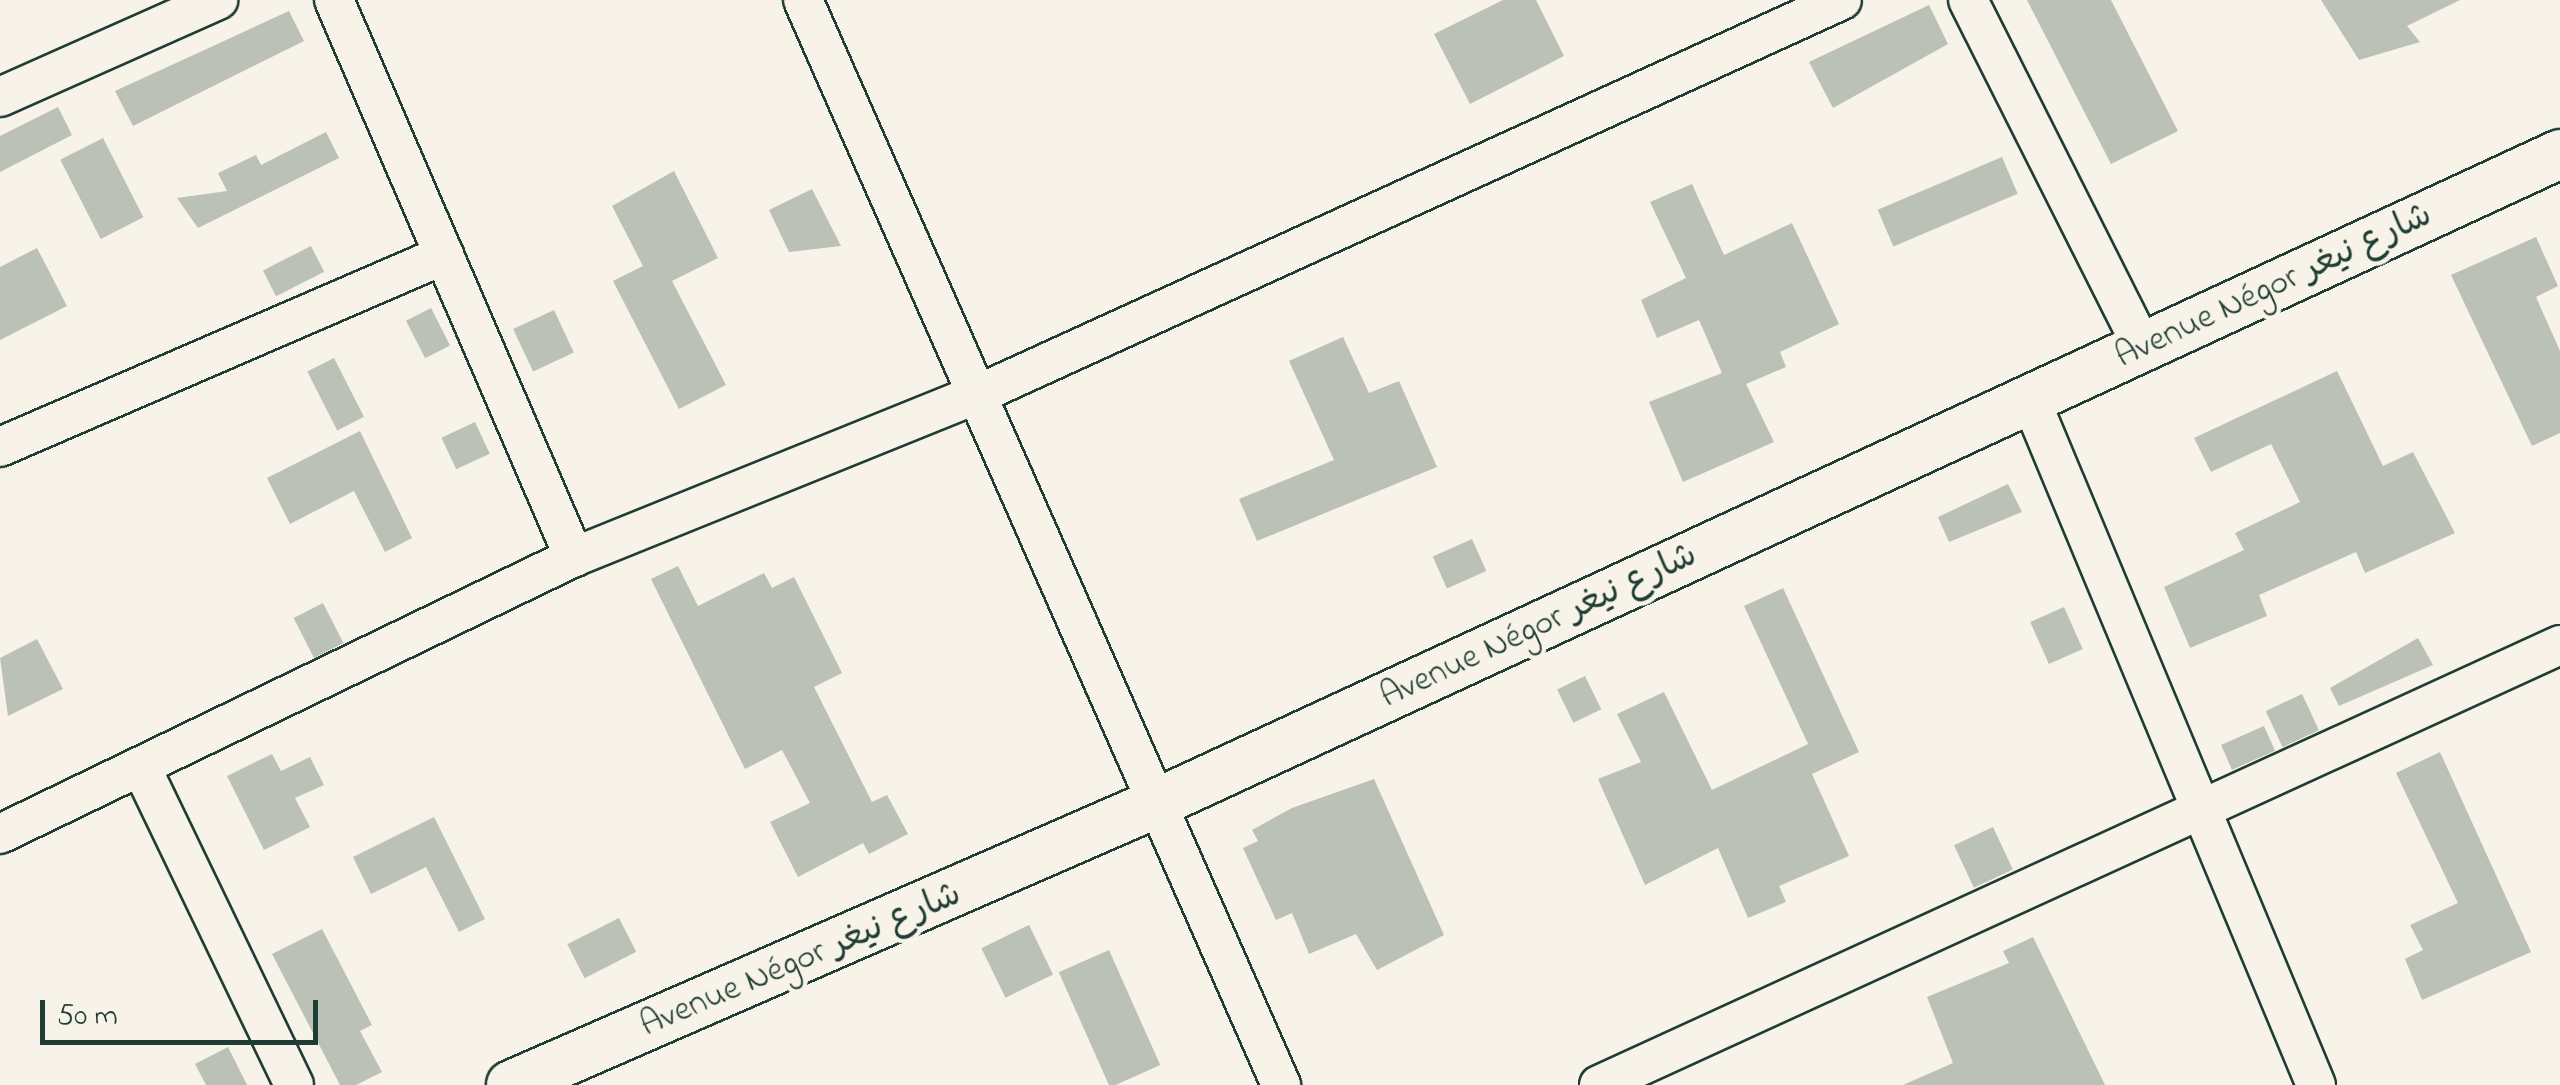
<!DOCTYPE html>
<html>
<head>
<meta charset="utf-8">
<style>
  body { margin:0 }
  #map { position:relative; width:2560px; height:1085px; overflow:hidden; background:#f7f3e8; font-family:"Indie Flower","Playpen Sans Arabic",sans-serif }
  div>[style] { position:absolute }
  .building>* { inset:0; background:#bbc1b6; transform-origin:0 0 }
  .roads { filter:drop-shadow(2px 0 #1f3d34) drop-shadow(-2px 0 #1f3d34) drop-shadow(0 2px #1f3d34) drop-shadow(0 -2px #1f3d34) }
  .minor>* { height:38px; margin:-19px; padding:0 19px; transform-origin:19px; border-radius:19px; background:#f7f3e8 }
  .major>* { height:48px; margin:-24px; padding:0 24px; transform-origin:24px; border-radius:24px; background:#f7f3e8 }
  span { translate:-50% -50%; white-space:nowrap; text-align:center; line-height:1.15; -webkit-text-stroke:9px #f7f3e8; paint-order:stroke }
  .street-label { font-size:35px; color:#1f3d34 }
  .scale { position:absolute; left:40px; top:1000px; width:278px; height:45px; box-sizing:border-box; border:5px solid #1f3d34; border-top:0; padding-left:12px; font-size:30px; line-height:35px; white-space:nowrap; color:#1f3d34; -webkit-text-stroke:8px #f7f3e8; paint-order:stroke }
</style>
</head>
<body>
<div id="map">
  <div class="building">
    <div style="clip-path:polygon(1503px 0,1536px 0,1564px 56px,1470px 104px,1434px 34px)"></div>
    <div style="clip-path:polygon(2027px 0,2111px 0,2178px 131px,2111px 164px)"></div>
    <div style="clip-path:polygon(2321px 0,2460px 0,2407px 26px,2420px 42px,2359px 60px)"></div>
    <div style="clip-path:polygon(1929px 5px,1948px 44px,1833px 108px,1809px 62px)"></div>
    <div style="clip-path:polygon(289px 11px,304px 41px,133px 126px,115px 91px)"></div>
    <div style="clip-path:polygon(58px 107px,72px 135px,0 172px,0 136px)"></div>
    <div style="clip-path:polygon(326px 132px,339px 158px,198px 228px,177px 198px,227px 191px,218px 173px,256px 155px,261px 165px)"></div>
    <div style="left:103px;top:138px;width:89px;height:48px;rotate:63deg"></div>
    <div style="left:2002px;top:157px;width:40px;height:135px;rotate:67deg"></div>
    <div style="clip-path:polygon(674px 171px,718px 258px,672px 281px,726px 385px,679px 409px,613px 281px,643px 266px,612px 206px)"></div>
    <div style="clip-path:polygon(1692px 184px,1724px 255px,1792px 223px,1839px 324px,1780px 352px,1786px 367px,1746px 384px,1774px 442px,1683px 482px,1649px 402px,1722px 373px,1699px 320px,1657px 338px,1641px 300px,1686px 278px,1650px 202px)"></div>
    <div style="clip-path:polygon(812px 189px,841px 246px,789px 252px,769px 210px)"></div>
    <div style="clip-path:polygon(2536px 237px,2558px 286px,2536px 297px,2560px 351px,2560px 433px,2532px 446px,2451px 275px)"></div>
    <div style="left:311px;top:246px;width:29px;height:54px;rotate:63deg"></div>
    <div style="clip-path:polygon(37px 248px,67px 306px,0 340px,0 267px)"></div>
    <div style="left:431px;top:308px;width:42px;height:28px;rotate:63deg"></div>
    <div style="left:554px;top:310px;width:47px;height:45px;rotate:65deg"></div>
    <div style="clip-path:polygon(1343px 337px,1369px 393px,1399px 381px,1437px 467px,1257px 541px,1239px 499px,1334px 460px,1289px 361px)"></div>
    <div style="left:334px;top:358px;width:66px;height:30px;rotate:63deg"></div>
    <div style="clip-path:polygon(2337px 371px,2383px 466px,2413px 452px,2455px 533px,2365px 573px,2356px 552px,2259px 595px,2267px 616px,2190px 648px,2164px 587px,2244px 550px,2235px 533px,2300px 502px,2271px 444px,2211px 472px,2194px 438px)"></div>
    <div style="left:475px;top:422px;width:35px;height:37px;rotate:65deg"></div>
    <div style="clip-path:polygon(360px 431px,412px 538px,385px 552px,354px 491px,290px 524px,267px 478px)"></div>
    <div style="clip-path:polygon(2008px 484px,2022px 512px,1949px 542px,1938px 517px)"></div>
    <div style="left:1472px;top:539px;width:35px;height:43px;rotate:66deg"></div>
    <div style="clip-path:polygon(678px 566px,698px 606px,764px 573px,772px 588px,794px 577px,842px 673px,814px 687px,872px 802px,887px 795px,908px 834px,869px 854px,863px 843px,798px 877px,770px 822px,810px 803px,782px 750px,745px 769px,651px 579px)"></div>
    <div style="clip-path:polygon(1783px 588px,1859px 752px,1812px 774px,1849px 856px,1779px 886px,1786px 902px,1748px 918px,1718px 848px,1645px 885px,1598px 779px,1641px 762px,1617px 714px,1664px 692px,1712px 790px,1808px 744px,1744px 606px)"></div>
    <div style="left:323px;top:603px;width:45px;height:33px;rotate:63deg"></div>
    <div style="left:2064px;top:607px;width:46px;height:37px;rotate:66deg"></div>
    <div style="clip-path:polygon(2418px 638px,2433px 665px,2339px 706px,2330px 688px)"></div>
    <div style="clip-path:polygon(37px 639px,63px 689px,8px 716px,0 658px)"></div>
    <div style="left:1585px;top:676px;width:37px;height:31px;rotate:64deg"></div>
    <div style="left:2302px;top:694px;width:40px;height:40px;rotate:65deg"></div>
    <div style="left:2264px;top:726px;width:27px;height:47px;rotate:66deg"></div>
    <div style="clip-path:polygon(2440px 752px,2531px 952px,2422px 1000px,2405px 959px,2423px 950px,2410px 925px,2458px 903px,2396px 773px)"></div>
    <div style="clip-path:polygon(272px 754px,281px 771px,310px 757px,324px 785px,295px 798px,310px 827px,264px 850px,227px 776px)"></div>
    <div style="clip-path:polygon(1374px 779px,1444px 935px,1377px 970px,1356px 934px,1309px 954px,1292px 913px,1276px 920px,1243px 848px,1258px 841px,1252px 830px,1292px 808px)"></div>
    <div style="clip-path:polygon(434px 817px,485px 919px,459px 932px,426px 867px,371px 894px,353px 857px)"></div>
    <div style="left:1993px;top:827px;width:47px;height:43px;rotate:65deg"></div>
    <div style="left:619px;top:918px;width:38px;height:58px;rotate:63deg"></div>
    <div style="left:1029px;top:925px;width:55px;height:53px;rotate:64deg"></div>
    <div style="clip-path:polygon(322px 929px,372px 1025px,360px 1031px,382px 1072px,356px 1085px,340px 1085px,272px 954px)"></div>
    <div style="clip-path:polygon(2033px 937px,2105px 1085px,1903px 1085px,1953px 1063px,1927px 997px,2009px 963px,2003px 951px)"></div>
    <div style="left:1109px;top:950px;width:126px;height:55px;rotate:66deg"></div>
    <div style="clip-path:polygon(228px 1047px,247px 1085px,206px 1085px,195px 1064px)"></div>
  </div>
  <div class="roads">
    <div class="minor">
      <div style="left:334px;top:0;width:607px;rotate:66.69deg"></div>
      <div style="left:803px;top:0;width:1186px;rotate:66.22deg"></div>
      <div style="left:1968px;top:0;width:387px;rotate:63.3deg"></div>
      <div style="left:0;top:97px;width:239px;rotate:-24deg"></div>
      <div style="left:2031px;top:401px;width:741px;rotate:67.38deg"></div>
      <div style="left:0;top:447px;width:484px;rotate:-23.4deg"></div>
      <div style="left:143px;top:771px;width:348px;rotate:64.3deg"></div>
      <div style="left:0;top:834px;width:637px;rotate:-25.76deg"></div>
      <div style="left:574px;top:557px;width:441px;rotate:-22deg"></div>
      <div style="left:983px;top:392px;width:944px;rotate:-24.53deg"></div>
      <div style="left:1599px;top:1085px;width:1057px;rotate:-24.6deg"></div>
    </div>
    <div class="major">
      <div style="left:511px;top:1085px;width:705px;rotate:-23.58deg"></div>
      <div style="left:1157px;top:803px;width:1546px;rotate:-24.82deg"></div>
    </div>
  </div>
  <div class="street-label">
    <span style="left:2274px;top:287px;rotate:-25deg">Avenue Négor شارع نيغر</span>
    <span style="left:1539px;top:627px;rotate:-25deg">Avenue Négor شارع نيغر</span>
    <span style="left:801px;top:961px;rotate:-23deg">Avenue Négor شارع نيغر</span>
  </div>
  <div class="scale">50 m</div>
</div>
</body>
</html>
